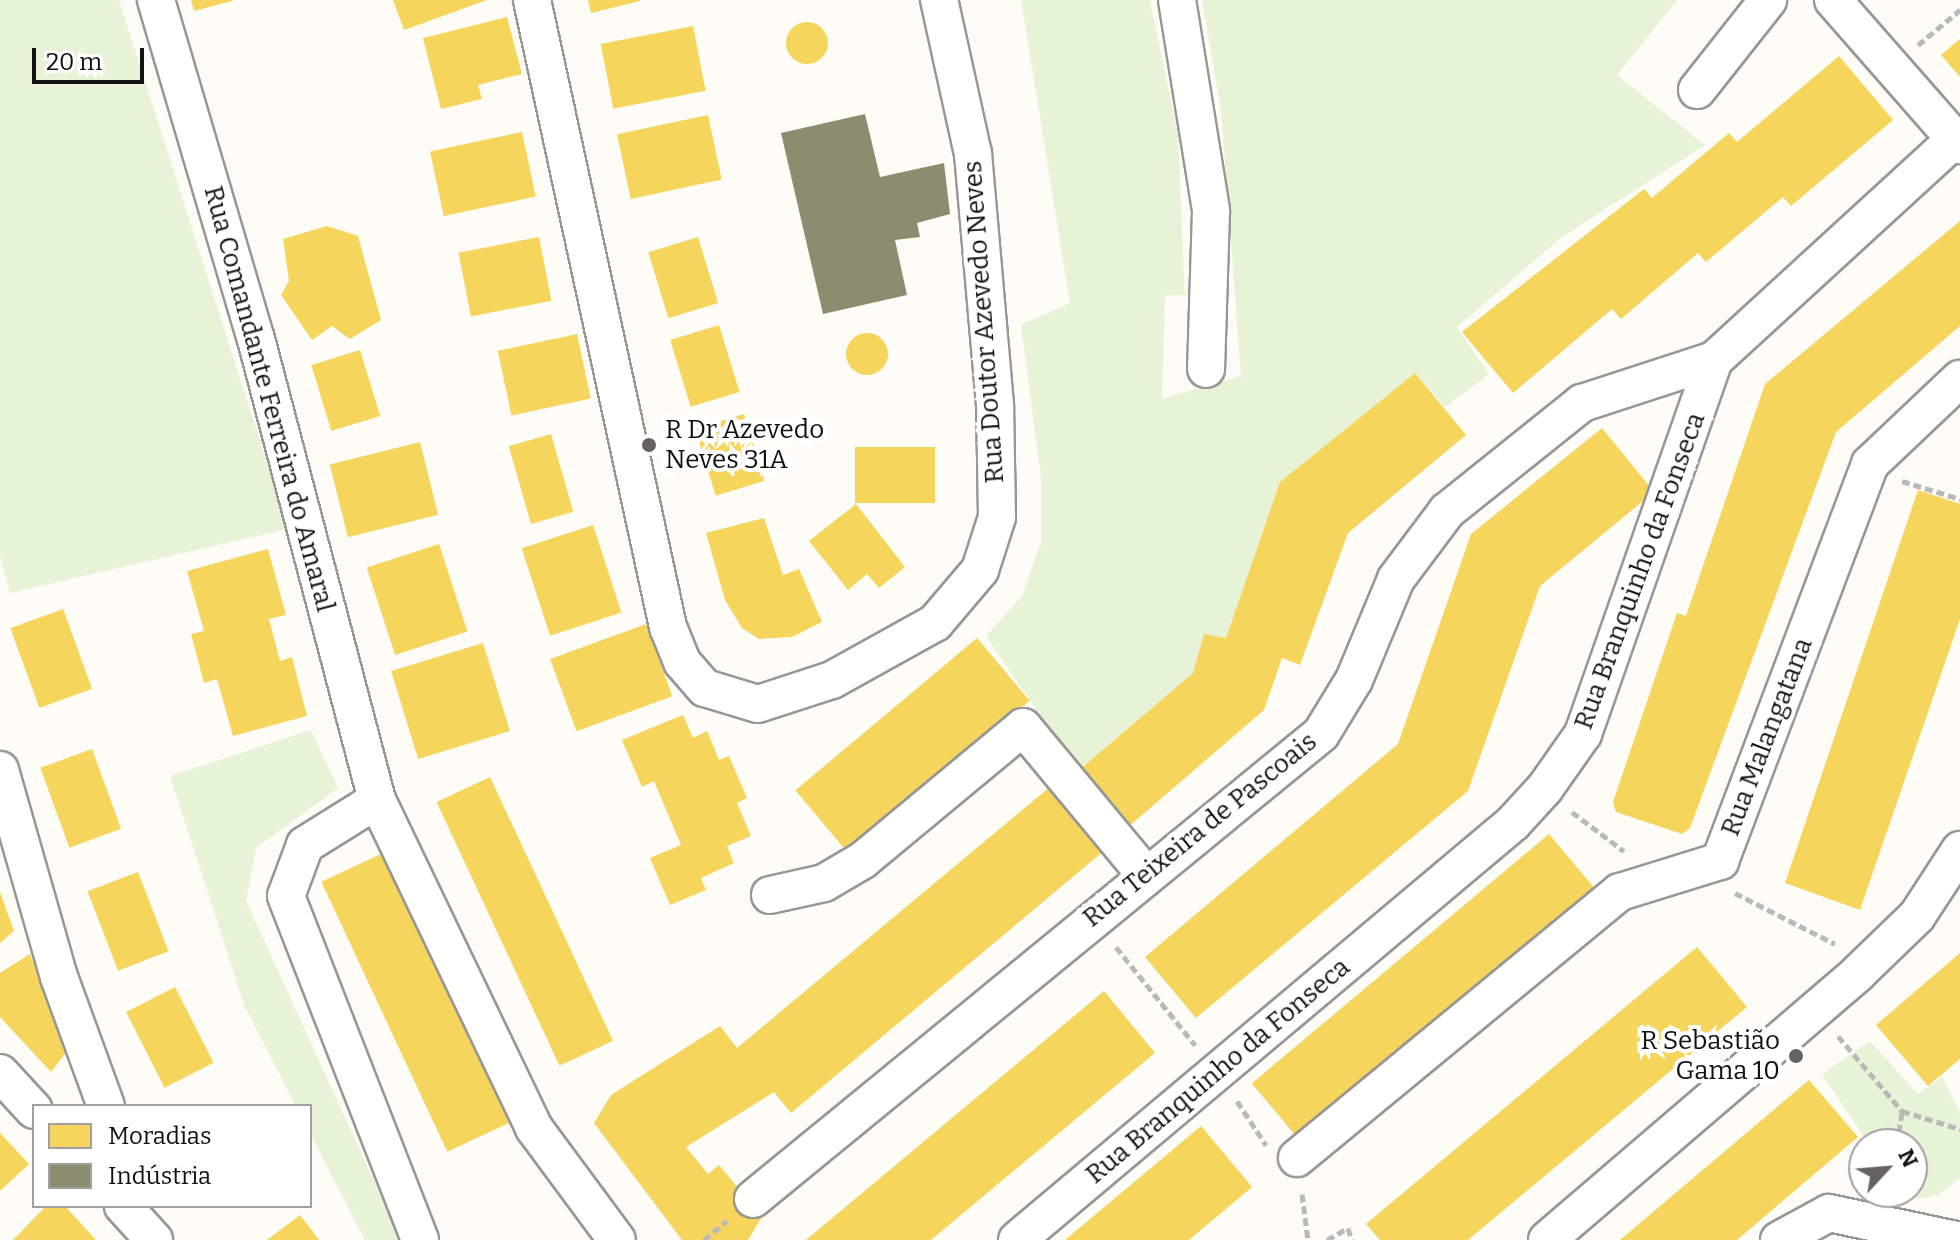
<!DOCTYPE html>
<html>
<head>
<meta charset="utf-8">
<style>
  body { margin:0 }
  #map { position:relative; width:1960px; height:1240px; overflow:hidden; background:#fdfcf7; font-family:Bitter,serif }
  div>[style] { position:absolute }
  .green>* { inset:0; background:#e7f3d7 }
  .homes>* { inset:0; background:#f6d55c; transform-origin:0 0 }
  .round { border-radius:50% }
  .industry>* { inset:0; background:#8c8c6e }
  .path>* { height:5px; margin-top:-2.5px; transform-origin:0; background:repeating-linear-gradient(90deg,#b9b9b8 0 8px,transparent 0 12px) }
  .roads { filter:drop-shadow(2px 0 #979795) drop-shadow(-2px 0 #979795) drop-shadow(0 2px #979795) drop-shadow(0 -2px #979795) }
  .minor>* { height:36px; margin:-18px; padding:0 18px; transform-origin:18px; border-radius:18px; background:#fffffe }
  .dots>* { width:22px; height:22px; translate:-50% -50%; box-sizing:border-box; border:4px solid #fff; border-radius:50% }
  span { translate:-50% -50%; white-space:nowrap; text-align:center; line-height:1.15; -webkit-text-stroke:8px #fff; paint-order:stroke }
  .street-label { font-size:26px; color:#111 }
  .poi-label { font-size:26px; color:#111 }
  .left { translate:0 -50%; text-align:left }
  .right { translate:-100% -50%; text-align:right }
  .legend { position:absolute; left:32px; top:1104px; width:280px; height:104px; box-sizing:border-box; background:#fff; border:2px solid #a0a0a0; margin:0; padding:10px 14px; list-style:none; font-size:24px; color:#111 }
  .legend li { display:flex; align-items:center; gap:16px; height:40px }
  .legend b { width:40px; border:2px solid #a0a0a0 }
  .north { position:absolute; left:1848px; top:1128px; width:80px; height:80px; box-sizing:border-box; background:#fff; border:2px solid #a0a0a0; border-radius:50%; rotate:64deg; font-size:22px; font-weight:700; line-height:32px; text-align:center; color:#111 }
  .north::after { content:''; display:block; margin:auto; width:28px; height:36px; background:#646362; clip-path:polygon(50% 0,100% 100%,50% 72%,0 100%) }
  .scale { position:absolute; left:32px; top:48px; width:112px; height:36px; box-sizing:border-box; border:4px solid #111; border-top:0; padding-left:10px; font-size:24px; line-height:28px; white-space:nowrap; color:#111; -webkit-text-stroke:6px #fff; paint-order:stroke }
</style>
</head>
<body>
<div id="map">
  <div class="green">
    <div style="clip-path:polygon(0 0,119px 0,288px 529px,10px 593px,0 555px)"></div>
    <div style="clip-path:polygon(1021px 0,1150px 0,1178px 135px,1185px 295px,1165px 296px,1162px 399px,1241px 376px,1221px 111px,1202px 0,1677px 0,1617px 75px,1705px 145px,1562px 237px,1457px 327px,1489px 374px,1445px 407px,1415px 373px,1280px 482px,1226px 638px,1204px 635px,1193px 673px,1078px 771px,986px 636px,1022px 596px,1041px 542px,1041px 478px,1021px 325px,1070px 303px)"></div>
    <div style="clip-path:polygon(311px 730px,338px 788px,256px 848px,246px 901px,401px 1240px,365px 1240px,310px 1133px,310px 1106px,296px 1106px,245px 1007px,170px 776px)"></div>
    <div style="clip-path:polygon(1870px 1041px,1918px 1094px,1942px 1077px,1960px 1113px,1960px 1178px,1939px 1195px,1918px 1199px,1901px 1192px,1912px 1192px,1912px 1144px,1869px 1144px,1822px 1074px)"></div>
  </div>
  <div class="homes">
    <div style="clip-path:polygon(191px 0,232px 0,232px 1px,194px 11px)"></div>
    <div style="clip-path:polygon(393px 0,487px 0,404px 30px)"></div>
    <div style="clip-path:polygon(588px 0,640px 0,640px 1px,591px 13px)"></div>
    <div style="clip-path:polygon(507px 17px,522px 74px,478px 85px,482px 99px,441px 109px,423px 38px)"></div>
    <div class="round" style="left:786px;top:22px;width:42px;height:42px"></div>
    <div style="left:693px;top:26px;width:66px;height:94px;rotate:79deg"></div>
    <div style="clip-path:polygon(1960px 39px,1960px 77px,1941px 55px)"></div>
    <div style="clip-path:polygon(1839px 56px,1893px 120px,1791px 206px,1783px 197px,1706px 262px,1698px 253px,1621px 319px,1612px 309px,1513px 393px,1462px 332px,1644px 189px,1652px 198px,1729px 133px,1737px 142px)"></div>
    <div style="left:708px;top:115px;width:66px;height:93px;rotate:78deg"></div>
    <div style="left:522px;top:132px;width:66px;height:94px;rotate:78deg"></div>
    <div style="clip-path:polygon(1960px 221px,1960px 326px,1836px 432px,1690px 828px,1682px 834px,1616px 812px,1613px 802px,1677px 613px,1686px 616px,1765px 384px)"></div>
    <div style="clip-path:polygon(327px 226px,358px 236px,381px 320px,350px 339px,332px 326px,312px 340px,281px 295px,289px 281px,283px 239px)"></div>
    <div style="left:539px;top:237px;width:65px;height:82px;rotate:79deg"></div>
    <div style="left:698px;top:237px;width:69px;height:52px;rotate:73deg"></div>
    <div style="left:719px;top:325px;width:70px;height:51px;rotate:73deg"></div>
    <div class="round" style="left:846px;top:333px;width:42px;height:42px"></div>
    <div style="left:577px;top:334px;width:66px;height:81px;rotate:78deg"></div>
    <div style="left:360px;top:350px;width:69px;height:51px;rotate:73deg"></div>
    <div style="clip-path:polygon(1415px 373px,1466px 435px,1348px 533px,1300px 665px,1282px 658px,1264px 710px,1127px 828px,1078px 771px,1193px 673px,1204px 634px,1226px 638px,1280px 482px)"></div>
    <div style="left:744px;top:414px;width:70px;height:51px;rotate:73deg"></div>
    <div style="clip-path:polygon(1602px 428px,1654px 492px,1540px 586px,1468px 791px,1196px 1018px,1145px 957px,1398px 744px,1471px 534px)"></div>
    <div style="left:551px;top:434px;width:81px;height:44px;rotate:74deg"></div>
    <div style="left:420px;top:442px;width:75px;height:93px;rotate:76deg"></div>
    <div style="left:935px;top:447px;width:56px;height:80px;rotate:90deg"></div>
    <div style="clip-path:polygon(1918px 490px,1960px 504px,1960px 619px,1860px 910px,1785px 883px)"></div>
    <div style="clip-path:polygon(856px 504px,905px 567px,879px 588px,867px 574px,848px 590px,809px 541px)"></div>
    <div style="clip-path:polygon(764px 518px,783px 575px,799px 569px,822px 622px,792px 637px,759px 639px,742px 628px,725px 600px,706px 533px)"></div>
    <div style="left:593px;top:525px;width:92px;height:75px;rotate:72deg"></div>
    <div style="left:439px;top:544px;width:92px;height:76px;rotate:72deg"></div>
    <div style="clip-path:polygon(268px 549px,286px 615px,269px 619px,280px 661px,292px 657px,307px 716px,233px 736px,217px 679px,204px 683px,191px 634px,204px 631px,187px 571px)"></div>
    <div style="left:63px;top:609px;width:85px;height:56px;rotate:70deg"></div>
    <div style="left:646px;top:624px;width:77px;height:102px;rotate:70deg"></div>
    <div style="left:977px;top:638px;width:82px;height:237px;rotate:50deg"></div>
    <div style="left:483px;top:643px;width:92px;height:96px;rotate:73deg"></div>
    <div style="clip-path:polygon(683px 715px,693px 738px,707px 731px,719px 760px,729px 756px,747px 798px,737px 803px,751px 836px,727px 846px,734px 863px,701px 878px,706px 890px,670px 905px,650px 858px,681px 845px,654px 781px,642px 787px,622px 740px)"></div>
    <div style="left:92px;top:749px;width:85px;height:55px;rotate:70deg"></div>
    <div style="left:490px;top:777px;width:291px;height:59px;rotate:65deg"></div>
    <div style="clip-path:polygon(1057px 781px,1111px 845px,791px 1113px,774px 1092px,686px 1147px,708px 1174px,719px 1165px,762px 1217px,748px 1240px,682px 1240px,594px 1123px,611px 1095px,720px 1026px,737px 1048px)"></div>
    <div style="left:1549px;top:834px;width:79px;height:388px;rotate:50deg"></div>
    <div style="left:383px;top:853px;width:298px;height:68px;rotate:65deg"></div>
    <div style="left:138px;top:872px;width:85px;height:54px;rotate:69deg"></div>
    <div style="clip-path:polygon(0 892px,14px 931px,0 943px)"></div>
    <div style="clip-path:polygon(1697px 947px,1747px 1007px,1468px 1240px,1380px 1240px,1366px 1224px)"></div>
    <div style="clip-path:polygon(1960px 953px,1960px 1059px,1928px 1086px,1876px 1025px)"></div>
    <div style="clip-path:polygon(30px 954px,68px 1050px,51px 1072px,0 1017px,0 973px)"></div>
    <div style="left:175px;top:987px;width:85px;height:55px;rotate:63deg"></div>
    <div style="clip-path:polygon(1104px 991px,1155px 1053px,931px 1240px,806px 1240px)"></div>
    <div style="clip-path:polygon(1809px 1080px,1858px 1137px,1737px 1240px,1620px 1240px)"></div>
    <div style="clip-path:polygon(1201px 1126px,1252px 1187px,1189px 1240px,1065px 1240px)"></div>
    <div style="clip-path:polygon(0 1133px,29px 1164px,0 1191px)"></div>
    <div style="clip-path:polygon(46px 1206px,65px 1206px,96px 1240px,13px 1240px)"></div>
    <div style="clip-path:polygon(300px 1215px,319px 1240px,267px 1240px)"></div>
  </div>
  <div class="industry">
    <div style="clip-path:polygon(865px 114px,880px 177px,944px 163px,950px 214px,917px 223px,920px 237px,895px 240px,907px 295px,823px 314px,781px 133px)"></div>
  </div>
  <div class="path">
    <div style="left:1918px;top:45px;width:55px;rotate:-39.8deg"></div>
    <div style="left:1902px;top:481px;width:61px;rotate:17.2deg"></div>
    <div style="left:1572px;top:812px;width:65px;rotate:36.9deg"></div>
    <div style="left:1735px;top:893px;width:112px;rotate:27deg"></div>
    <div style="left:1116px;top:947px;width:126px;rotate:51.1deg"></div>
    <div style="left:1838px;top:1036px;width:99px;rotate:49.5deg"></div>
    <div style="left:1902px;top:1111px;width:61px;rotate:17.2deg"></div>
    <div style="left:1237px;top:1101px;width:53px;rotate:56.6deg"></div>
    <div style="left:1897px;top:1144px;width:33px;rotate:-81deg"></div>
    <div style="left:1302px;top:1194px;width:46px;rotate:82.6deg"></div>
    <div style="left:704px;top:1240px;width:30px;rotate:-40deg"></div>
    <div style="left:1327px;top:1240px;width:24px;rotate:-30deg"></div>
    <div style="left:1348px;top:1228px;width:13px;rotate:72deg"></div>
  </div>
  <div class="roads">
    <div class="minor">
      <div style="left:156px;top:0;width:353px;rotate:73.6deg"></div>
      <div style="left:256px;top:339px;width:477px;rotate:75.3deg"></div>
      <div style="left:377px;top:800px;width:364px;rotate:64.4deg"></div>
      <div style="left:534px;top:1128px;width:139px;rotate:53.5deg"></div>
      <div style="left:532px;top:0;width:642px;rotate:77.76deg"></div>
      <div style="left:668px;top:627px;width:38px;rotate:68deg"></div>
      <div style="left:682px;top:662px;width:35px;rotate:49deg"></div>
      <div style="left:705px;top:688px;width:55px;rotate:16.8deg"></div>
      <div style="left:758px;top:704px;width:78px;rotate:-18deg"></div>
      <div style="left:832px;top:680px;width:118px;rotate:-29deg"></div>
      <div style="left:935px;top:623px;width:70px;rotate:-49.7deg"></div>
      <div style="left:980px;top:570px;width:56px;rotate:-72.2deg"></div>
      <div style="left:997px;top:517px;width:112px;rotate:-91deg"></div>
      <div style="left:995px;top:405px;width:252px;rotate:-95deg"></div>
      <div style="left:973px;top:154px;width:158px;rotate:-102.4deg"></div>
      <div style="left:1177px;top:0;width:214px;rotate:80.8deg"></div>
      <div style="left:1211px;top:211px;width:158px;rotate:91.8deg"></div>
      <div style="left:1833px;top:0;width:193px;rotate:48.8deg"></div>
      <div style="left:1697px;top:90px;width:115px;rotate:-51.7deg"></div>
      <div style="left:0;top:770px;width:215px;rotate:74.1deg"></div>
      <div style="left:59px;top:977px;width:137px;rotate:70deg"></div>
      <div style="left:377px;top:800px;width:85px;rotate:148deg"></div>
      <div style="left:305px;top:845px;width:54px;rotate:110.4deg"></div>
      <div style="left:286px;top:896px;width:369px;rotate:68.7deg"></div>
      <div style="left:770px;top:895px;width:55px;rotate:-12.5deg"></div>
      <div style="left:824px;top:883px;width:45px;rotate:-30.5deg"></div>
      <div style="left:863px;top:860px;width:208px;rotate:-39.7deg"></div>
      <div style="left:1023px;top:727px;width:192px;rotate:50.3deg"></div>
      <div style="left:0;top:1073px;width:50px;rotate:47.4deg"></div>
      <div style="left:1297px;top:1158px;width:418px;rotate:-39.5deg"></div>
      <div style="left:1620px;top:892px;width:105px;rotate:-17.2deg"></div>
      <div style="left:1720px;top:861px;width:424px;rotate:-69.3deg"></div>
      <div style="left:1870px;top:464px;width:124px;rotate:-43.4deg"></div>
      <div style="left:753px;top:1199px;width:734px;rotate:-39.31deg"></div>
      <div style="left:1321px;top:734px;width:63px;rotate:-58.6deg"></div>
      <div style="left:1354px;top:680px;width:109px;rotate:-67.4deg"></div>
      <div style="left:1396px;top:579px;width:85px;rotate:-53.1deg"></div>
      <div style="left:1447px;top:511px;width:173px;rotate:-38.7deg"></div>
      <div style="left:1582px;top:403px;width:139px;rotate:-18deg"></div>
      <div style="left:123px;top:1206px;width:46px;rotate:47.6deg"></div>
      <div style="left:1017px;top:1240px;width:648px;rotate:-40.05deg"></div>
      <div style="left:1513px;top:823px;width:47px;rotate:-47.6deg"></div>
      <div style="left:1545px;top:788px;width:66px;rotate:-54.9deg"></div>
      <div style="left:1583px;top:734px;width:396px;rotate:-70.7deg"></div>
      <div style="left:1714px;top:360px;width:327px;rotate:-42.5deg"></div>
      <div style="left:1547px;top:1240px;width:410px;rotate:-40.6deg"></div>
      <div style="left:1858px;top:973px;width:82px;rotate:-44deg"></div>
      <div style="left:1917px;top:916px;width:79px;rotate:-56.9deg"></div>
      <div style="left:1779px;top:1240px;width:57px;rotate:-28.4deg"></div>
      <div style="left:1829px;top:1213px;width:130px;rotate:12deg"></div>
    </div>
  </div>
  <div class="dots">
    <div style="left:649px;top:445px;background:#646362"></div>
    <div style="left:1796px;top:1056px;background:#646362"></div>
  </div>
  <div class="street-label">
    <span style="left:984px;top:322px;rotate:-94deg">Rua Doutor Azevedo Neves</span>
    <span style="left:269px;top:399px;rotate:75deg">Rua Comandante Ferreira do Amaral</span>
    <span style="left:1640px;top:571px;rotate:-70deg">Rua Branquinho da Fonseca</span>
    <span style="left:1767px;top:737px;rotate:-69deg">Rua Malangatana</span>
    <span style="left:1200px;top:830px;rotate:-39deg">Rua Teixeira de Pascoais</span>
    <span style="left:1218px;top:1071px;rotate:-40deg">Rua Branquinho da Fonseca</span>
  </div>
  <div class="poi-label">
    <span class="left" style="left:665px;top:445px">R Dr Azevedo<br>Neves 31A</span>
    <span class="right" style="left:1780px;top:1056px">R Sebastião<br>Gama 10</span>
  </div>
  <ul class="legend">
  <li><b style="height:22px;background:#f6d55c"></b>Moradias</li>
  <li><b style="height:22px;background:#8c8c6e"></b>Indústria</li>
  </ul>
  <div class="north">N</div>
  <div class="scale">20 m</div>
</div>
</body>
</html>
